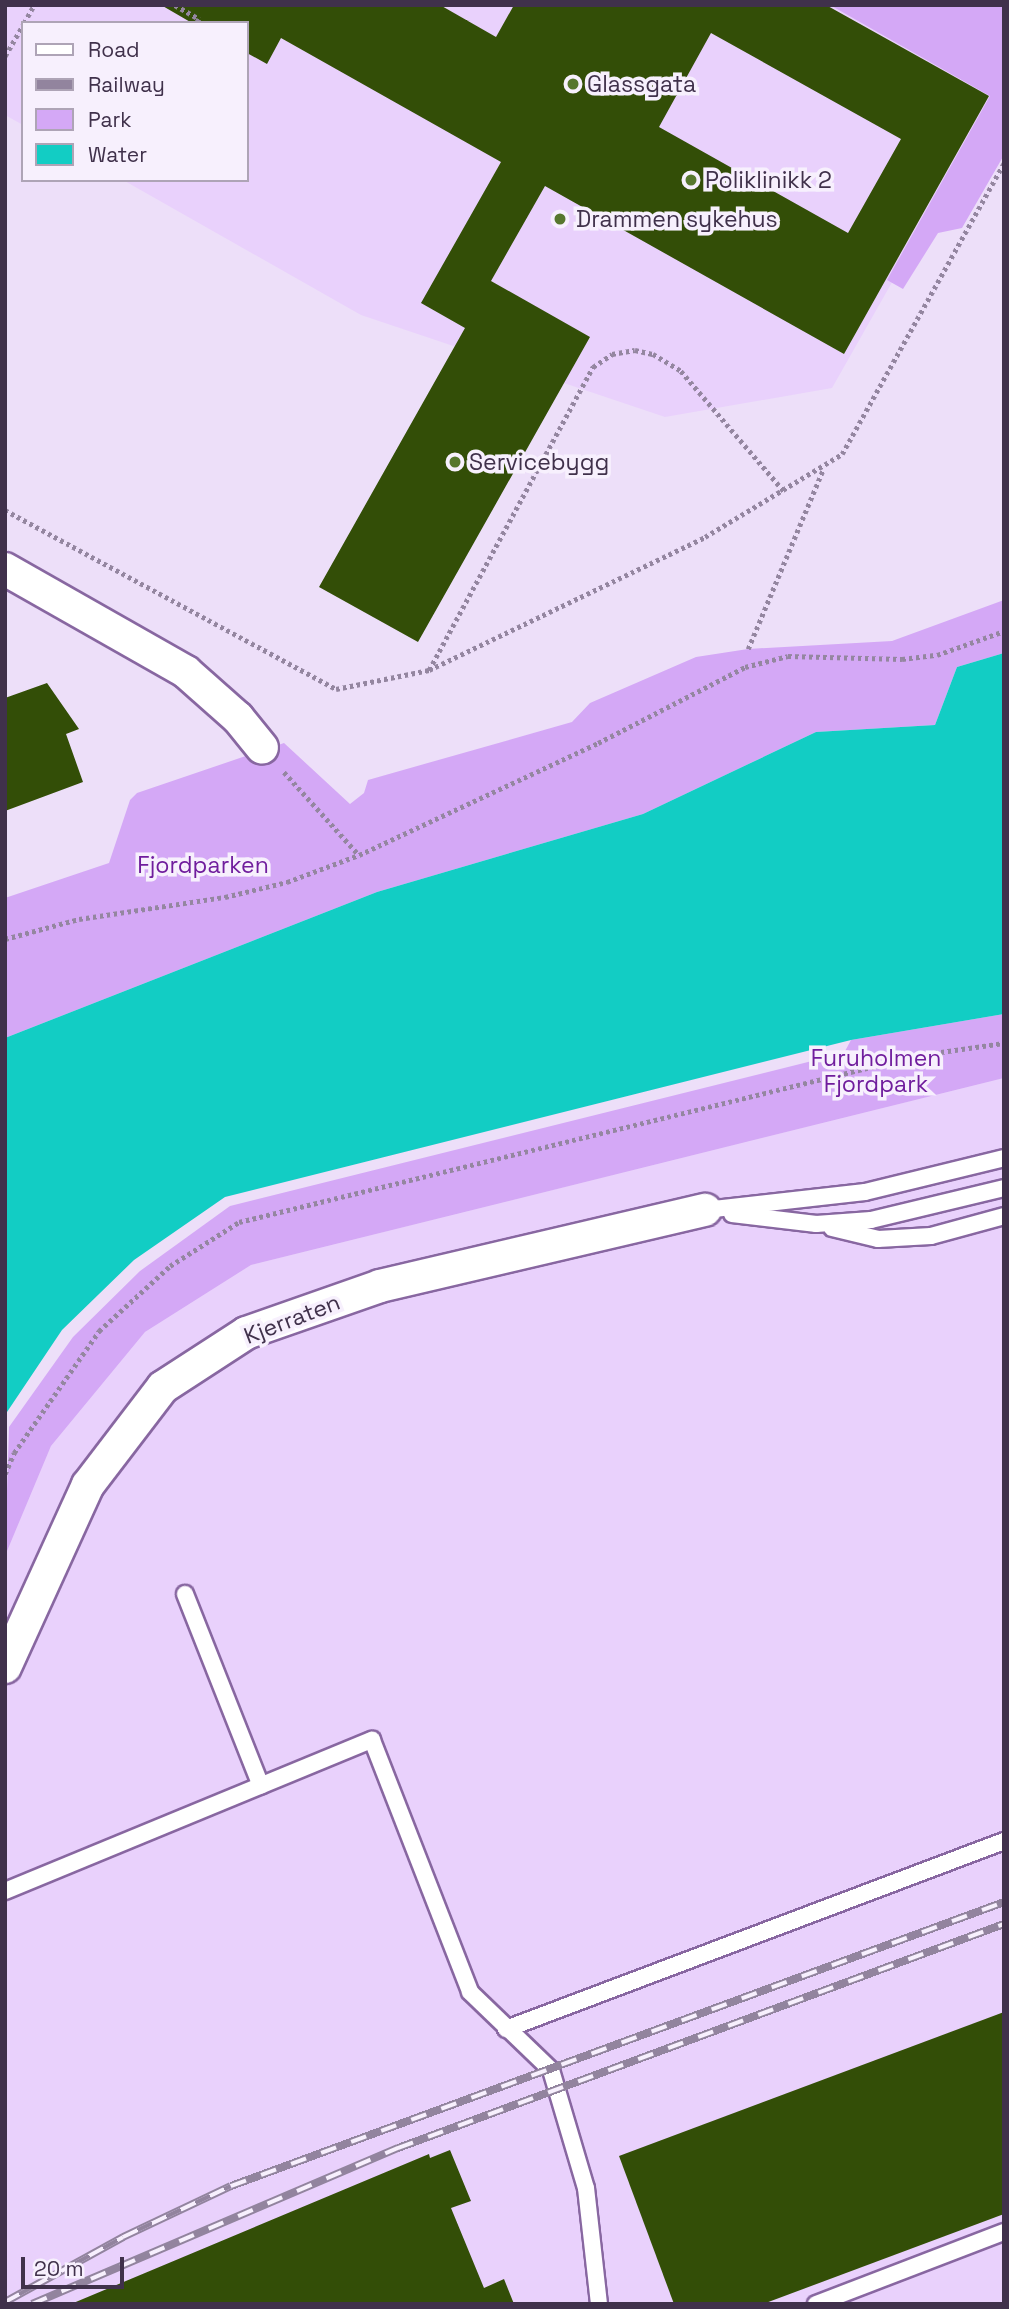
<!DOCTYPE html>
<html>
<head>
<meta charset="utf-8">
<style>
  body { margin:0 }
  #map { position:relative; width:1009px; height:2309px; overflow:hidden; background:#eddff9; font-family:"Space Grotesk",sans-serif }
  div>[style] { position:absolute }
  .built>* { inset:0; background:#e9d1fc }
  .green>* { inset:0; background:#d4a8f6 }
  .water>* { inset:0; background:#12cdc4 }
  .building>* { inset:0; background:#334e07 }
  .path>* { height:4.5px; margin-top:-2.25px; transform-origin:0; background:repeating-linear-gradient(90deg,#9486a0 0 3.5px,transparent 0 7px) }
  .roads { filter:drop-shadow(2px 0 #8867a1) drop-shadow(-2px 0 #8867a1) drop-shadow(0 2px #8867a1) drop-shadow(0 -2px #8867a1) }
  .lane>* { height:16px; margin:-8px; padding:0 8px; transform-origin:8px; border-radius:8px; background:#fff }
  .street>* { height:32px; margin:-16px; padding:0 16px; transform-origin:16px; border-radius:16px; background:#fff }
  .rail>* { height:8px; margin-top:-4px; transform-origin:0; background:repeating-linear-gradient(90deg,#f7f0fd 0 16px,#92849e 0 32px); box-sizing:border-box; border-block:2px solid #92849e }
  .dots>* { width:19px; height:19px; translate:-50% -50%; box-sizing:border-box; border:4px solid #f7f0fd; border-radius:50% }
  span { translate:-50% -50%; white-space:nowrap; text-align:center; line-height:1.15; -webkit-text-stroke:7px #f7f0fd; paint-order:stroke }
  .poi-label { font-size:23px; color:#40314b }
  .left { translate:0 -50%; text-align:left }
  .park-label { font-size:23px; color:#701d9d }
  .street-label { font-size:23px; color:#40314b }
  .frame { position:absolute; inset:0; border:7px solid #40314b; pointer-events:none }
  .legend { position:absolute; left:21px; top:21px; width:228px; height:161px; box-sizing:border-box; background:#f7f0fd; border:2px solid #aea4b6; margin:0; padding:9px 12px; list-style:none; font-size:21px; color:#40314b }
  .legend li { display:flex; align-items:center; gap:14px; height:35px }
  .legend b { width:35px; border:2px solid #aea4b6 }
  .scale { position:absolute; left:21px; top:2257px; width:103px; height:32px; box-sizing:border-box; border:4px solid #40314b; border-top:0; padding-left:9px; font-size:21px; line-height:24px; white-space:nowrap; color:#40314b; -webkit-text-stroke:5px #f7f0fd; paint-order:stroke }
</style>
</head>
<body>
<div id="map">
  <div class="built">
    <div style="clip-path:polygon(5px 5px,1004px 5px,1004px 85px,832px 388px,665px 417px,361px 315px,123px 180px,247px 180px,247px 23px,23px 23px,23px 125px,5px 115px)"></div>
    <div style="clip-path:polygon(1004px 1078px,1004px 2304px,5px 2304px,5px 1556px,51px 1446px,145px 1332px,251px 1265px)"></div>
  </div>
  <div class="green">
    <div style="clip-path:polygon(830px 5px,1004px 5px,1004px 155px,962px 228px,938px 233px,903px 289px,887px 280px,990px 96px)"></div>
    <div style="clip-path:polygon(1004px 600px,1004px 653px,957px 667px,935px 725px,816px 732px,643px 814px,377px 892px,5px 1038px,5px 898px,109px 863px,130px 800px,137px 793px,284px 743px,350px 804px,364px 793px,368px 780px,572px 722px,590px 703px,696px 657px,748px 649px,892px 641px)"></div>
    <div style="clip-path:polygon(1004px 1014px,1004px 1078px,251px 1265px,145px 1332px,51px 1446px,5px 1556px,9px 1427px,73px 1337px,140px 1271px,230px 1206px,844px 1053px,851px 1040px)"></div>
  </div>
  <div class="water">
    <div style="clip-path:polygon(1004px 653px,1004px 1014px,851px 1040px,225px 1197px,134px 1260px,62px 1330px,5px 1415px,5px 1038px,377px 892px,643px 814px,816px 732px,935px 725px,957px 667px)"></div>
  </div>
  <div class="building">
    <div style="clip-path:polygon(evenodd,161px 5px,440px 5px,496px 37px,514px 5px,826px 5px,989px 96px,844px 354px,545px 186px,491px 281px,590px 337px,418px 642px,319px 587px,465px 328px,421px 303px,501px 162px,281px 38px,267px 64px,247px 53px,247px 23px,192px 23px,161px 5px,711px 33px,901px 139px,848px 233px,659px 127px,711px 33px)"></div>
    <div style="clip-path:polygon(47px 683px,79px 729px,66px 734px,83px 782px,5px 811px,5px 698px)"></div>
    <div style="clip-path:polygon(1004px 2012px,1004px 2214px,763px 2304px,674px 2304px,619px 2156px)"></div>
    <div style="clip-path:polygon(450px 2150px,471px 2201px,451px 2208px,484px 2288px,504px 2279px,514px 2304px,71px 2304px,429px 2154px,430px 2158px)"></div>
  </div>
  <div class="path">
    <div style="left:175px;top:5px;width:28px;rotate:30deg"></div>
    <div style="left:199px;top:19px;width:4px;rotate:117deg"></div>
    <div style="left:24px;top:23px;width:21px;rotate:-61deg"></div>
    <div style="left:5px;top:56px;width:36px;rotate:-60deg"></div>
    <div style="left:5px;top:510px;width:376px;rotate:28.4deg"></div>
    <div style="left:336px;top:689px;width:95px;rotate:-11.5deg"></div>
    <div style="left:429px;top:670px;width:306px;rotate:-25.7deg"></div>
    <div style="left:705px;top:537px;width:160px;rotate:-31.2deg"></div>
    <div style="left:842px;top:454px;width:333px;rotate:-60.9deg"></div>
    <div style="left:748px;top:649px;width:194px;rotate:-67.3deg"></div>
    <div style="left:429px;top:670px;width:345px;rotate:-61.6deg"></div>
    <div style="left:593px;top:367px;width:23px;rotate:-34deg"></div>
    <div style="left:612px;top:354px;width:23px;rotate:-10deg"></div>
    <div style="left:635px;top:350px;width:18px;rotate:13deg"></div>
    <div style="left:653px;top:354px;width:33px;rotate:31deg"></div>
    <div style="left:681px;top:371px;width:158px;rotate:49.4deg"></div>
    <div style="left:284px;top:772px;width:112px;rotate:47.9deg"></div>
    <div style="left:5px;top:939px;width:77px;rotate:-15.1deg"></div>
    <div style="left:79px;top:919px;width:148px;rotate:-8.6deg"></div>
    <div style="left:225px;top:897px;width:64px;rotate:-13.6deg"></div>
    <div style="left:287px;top:882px;width:77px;rotate:-20.6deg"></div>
    <div style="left:359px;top:855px;width:264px;rotate:-25.1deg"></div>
    <div style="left:598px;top:743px;width:165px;rotate:-27.3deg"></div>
    <div style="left:745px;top:667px;width:44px;rotate:-14.3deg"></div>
    <div style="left:788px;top:656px;width:114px;rotate:1.5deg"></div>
    <div style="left:902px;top:659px;width:35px;rotate:-7deg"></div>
    <div style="left:937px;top:655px;width:71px;rotate:-19.7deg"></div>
    <div style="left:5px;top:1474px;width:23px;rotate:-67deg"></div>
    <div style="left:14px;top:1453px;width:149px;rotate:-55.1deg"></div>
    <div style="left:99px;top:1331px;width:96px;rotate:-42.5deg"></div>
    <div style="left:170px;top:1266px;width:82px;rotate:-32.5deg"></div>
    <div style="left:239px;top:1222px;width:701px;rotate:-13.78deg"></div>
    <div style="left:920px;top:1055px;width:85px;rotate:-8.1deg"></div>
  </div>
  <div class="roads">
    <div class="lane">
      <div style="left:705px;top:1210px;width:161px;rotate:-6.4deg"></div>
      <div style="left:865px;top:1192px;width:143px;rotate:-13.7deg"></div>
      <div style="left:732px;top:1214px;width:85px;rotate:6.8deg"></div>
      <div style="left:816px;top:1224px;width:55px;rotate:-4.2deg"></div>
      <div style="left:871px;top:1220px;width:137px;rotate:-13.5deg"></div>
      <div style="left:832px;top:1228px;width:47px;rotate:13.4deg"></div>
      <div style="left:878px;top:1239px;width:53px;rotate:-3.2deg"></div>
      <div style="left:931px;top:1236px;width:76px;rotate:-15.3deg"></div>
      <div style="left:185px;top:1594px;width:206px;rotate:68.4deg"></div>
      <div style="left:5px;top:1891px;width:397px;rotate:-22.4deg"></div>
      <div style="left:372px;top:1740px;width:270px;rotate:68.7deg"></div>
      <div style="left:470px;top:1992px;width:112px;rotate:43.9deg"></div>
      <div style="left:551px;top:2070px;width:123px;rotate:73.5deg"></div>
      <div style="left:586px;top:2188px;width:117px;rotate:83.6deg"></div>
      <div style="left:506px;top:2029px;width:532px;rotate:-20.68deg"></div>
      <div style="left:816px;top:2304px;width:201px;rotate:-21deg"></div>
    </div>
    <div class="street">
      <div style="left:5px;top:569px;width:208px;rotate:29.6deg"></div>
      <div style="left:186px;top:672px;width:69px;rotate:41.5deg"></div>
      <div style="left:238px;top:718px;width:38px;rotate:51deg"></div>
      <div style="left:5px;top:1667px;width:200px;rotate:-65.5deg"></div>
      <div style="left:88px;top:1485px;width:123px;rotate:-52.6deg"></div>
      <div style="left:163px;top:1387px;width:99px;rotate:-33deg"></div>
      <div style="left:246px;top:1333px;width:142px;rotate:-19.3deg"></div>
      <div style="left:380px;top:1286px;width:334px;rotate:-13.2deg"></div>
    </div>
  </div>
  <div class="rail">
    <div style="left:5px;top:2302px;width:135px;rotate:-28.8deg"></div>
    <div style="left:123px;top:2237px;width:119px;rotate:-25.3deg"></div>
    <div style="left:231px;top:2186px;width:824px;rotate:-20.17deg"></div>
    <div style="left:32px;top:2304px;width:398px;rotate:-23.1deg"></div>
    <div style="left:398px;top:2148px;width:646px;rotate:-20.29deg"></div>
  </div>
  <div class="dots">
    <div style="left:573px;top:84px;background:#57772e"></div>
    <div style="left:691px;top:180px;background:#57772e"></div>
    <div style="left:560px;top:219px;background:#57772e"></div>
    <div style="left:455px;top:462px;background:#57772e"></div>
  </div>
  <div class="poi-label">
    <span class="left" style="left:587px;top:84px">Glassgata</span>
    <span class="left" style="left:705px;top:180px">Poliklinikk 2</span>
    <span class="left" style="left:576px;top:219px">Drammen sykehus</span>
    <span class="left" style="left:469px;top:462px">Servicebygg</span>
  </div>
  <div class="park-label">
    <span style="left:203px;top:865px">Fjordparken</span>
    <span style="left:876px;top:1071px">Furuholmen<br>Fjordpark</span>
  </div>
  <div class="street-label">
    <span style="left:292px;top:1319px;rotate:-21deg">Kjerraten</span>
  </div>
  <div class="frame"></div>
  <ul class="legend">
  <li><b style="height:9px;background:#fff"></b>Road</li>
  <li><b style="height:9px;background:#92849e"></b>Railway</li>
  <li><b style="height:19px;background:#d4a8f6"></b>Park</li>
  <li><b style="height:19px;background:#12cdc4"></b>Water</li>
  </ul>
  <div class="scale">20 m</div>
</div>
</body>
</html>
